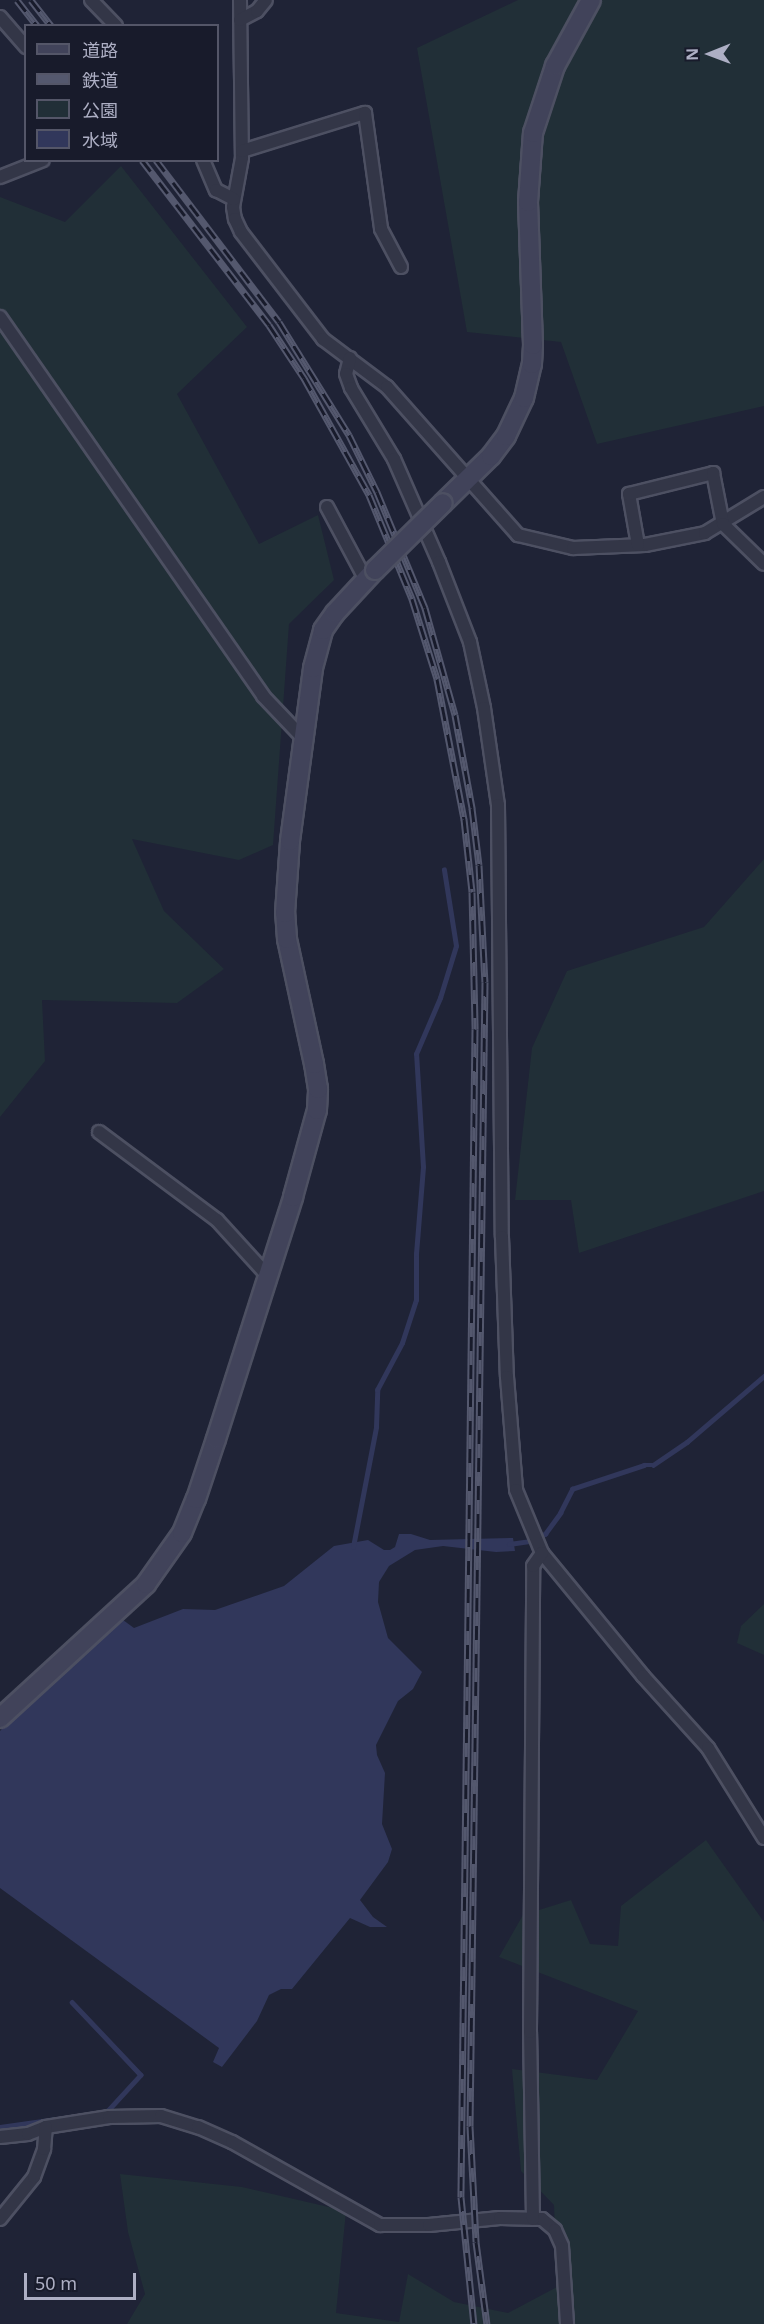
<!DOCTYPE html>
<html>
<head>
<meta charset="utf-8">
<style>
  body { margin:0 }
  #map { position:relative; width:764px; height:2324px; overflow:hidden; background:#1f2336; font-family:"Noto Sans","Noto Sans JP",sans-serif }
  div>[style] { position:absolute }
  .green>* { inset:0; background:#212f37 }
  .water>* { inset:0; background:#31375b }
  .stream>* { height:4.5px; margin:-2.25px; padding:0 2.25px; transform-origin:2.25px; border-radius:2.25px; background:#31375b }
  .roads { filter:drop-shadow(2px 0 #4d5062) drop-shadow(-2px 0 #4d5062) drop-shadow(0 2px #4d5062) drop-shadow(0 -2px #4d5062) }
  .street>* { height:12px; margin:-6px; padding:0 6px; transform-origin:6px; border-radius:6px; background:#333647 }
  .secondary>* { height:18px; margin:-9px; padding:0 9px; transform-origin:9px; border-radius:9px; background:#41435a }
  .rail>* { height:7px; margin-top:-3.5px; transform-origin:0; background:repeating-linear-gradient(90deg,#181b2b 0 14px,#54586e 0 28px); box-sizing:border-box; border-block:2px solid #54586e }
  .bridges { filter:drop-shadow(2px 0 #4d5062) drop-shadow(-2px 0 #4d5062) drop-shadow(0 2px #4d5062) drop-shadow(0 -2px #4d5062) }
  .secondary-bridge>* { height:18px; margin:-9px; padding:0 9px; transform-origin:9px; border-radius:9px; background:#41435a }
  span { translate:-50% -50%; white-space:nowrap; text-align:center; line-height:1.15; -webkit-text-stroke:4.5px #181b2b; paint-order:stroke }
  .legend { position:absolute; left:24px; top:24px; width:195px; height:138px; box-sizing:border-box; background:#181b2b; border:2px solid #545668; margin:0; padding:8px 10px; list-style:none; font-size:18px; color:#adafc4 }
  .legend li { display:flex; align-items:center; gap:12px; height:30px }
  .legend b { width:30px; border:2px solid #545668 }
  .north { position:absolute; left:680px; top:24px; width:60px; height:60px; -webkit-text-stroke:4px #181b2b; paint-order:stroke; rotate:269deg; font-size:16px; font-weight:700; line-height:24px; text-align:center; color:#adafc4 }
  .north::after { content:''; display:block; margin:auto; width:21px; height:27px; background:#adafc4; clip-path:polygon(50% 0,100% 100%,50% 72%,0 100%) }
  .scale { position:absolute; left:24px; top:2273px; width:112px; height:27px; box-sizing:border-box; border:3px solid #adafc4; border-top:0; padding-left:8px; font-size:18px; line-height:21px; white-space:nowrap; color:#adafc4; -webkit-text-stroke:4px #181b2b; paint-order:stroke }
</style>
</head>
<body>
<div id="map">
  <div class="green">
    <div style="clip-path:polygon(518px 0,764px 0,764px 406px,597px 444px,561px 342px,467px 332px,417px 48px)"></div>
    <div style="clip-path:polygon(121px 166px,247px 327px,177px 394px,259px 544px,318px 515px,334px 580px,289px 624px,273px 845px,239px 860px,132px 839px,164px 911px,224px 969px,177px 1003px,42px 1000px,45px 1061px,0 1117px,0 197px,65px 222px)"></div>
    <div style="clip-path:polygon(764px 859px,764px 1191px,579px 1253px,571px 1200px,515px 1200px,532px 1048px,567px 971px,704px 927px)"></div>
    <div style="clip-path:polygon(764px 1604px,764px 1655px,737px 1643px,741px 1626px)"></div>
    <div style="clip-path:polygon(706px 1840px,764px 1922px,764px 2324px,127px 2324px,145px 2294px,128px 2232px,120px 2174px,242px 2187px,346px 2211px,336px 2313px,399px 2322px,408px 2274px,454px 2302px,508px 2313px,557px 2287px,554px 2205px,521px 2171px,512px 2069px,597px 2080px,638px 2011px,499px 1957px,523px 1915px,571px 1900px,590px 1944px,618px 1946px,621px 1906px)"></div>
  </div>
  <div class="water">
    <div style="clip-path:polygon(399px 1534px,411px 1534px,430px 1540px,513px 1538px,515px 1551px,496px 1552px,443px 1546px,415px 1550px,389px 1566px,379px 1582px,378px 1602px,388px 1638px,422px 1672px,413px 1689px,398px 1701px,376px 1745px,377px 1755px,385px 1773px,382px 1824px,392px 1849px,388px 1862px,360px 1900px,373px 1917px,387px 1927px,370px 1927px,350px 1918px,292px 1989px,281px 1989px,269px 1995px,257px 2021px,222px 2067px,213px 2062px,219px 2048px,0 1888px,0 1731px,30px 1700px,123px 1620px,134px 1628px,183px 1609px,215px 1610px,284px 1586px,334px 1546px,368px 1540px,384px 1550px,390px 1550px,395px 1547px)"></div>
  </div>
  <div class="stream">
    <div style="left:509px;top:1544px;width:22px;rotate:-8deg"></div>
    <div style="left:531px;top:1541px;width:16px;rotate:-27deg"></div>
    <div style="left:545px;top:1534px;width:26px;rotate:-54deg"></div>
    <div style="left:560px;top:1513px;width:27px;rotate:-63deg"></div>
    <div style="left:572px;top:1489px;width:76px;rotate:-18.4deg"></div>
    <div style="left:644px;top:1465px;width:9px"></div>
    <div style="left:653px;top:1465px;width:41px;rotate:-34.1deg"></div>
    <div style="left:687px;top:1442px;width:101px;rotate:-40.6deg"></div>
    <div style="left:353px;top:1547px;width:122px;rotate:-79.1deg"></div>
    <div style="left:376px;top:1427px;width:37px;rotate:-88deg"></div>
    <div style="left:377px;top:1390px;width:53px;rotate:-62deg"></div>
    <div style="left:402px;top:1343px;width:45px;rotate:-72deg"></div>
    <div style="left:416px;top:1300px;width:46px;rotate:-90deg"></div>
    <div style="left:416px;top:1254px;width:87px;rotate:-85.4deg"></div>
    <div style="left:423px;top:1167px;width:113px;rotate:-93.5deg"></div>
    <div style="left:416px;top:1054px;width:61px;rotate:-66.8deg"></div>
    <div style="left:440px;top:998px;width:54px;rotate:-72.9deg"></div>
    <div style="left:456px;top:946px;width:77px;rotate:-99deg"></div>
    <div style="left:72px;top:2002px;width:100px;rotate:46.6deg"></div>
    <div style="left:141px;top:2075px;width:49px;rotate:132.5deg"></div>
    <div style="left:108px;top:2111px;width:4px;rotate:166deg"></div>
    <div style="left:0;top:2127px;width:85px;rotate:-8.1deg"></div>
  </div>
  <div class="roads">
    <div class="street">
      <div style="left:91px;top:0;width:36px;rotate:46deg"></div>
      <div style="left:240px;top:0;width:158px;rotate:89.3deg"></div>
      <div style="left:242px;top:158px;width:50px;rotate:100.4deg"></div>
      <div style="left:233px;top:207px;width:12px;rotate:81deg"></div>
      <div style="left:235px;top:219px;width:14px;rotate:65deg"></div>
      <div style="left:241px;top:232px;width:135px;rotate:52.5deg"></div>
      <div style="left:323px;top:339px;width:80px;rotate:36.9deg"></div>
      <div style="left:387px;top:387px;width:198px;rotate:48.5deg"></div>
      <div style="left:518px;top:535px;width:57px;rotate:13.3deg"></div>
      <div style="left:573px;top:548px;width:72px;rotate:-2.4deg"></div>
      <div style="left:645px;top:545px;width:61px;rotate:-11.3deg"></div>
      <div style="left:705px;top:533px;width:69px;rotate:-31.4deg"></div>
      <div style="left:0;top:17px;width:40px;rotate:49deg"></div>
      <div style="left:240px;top:20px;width:19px;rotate:-28deg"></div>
      <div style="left:257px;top:11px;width:14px;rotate:-51deg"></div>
      <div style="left:242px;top:151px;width:129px;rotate:-17.2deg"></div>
      <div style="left:365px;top:113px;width:117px;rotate:82.1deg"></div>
      <div style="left:381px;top:229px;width:43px;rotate:62.2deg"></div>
      <div style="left:203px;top:160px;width:33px;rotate:67deg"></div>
      <div style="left:216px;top:190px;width:20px;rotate:27deg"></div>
      <div style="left:0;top:177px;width:46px;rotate:-21.6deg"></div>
      <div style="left:0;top:317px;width:461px;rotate:55.2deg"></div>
      <div style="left:263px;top:696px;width:59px;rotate:46.4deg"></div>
      <div style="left:350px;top:358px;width:16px;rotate:104deg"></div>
      <div style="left:346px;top:374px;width:15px;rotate:70deg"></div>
      <div style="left:351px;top:388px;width:83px;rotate:58.8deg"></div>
      <div style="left:394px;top:459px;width:112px;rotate:66.4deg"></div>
      <div style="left:439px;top:562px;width:86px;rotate:68.8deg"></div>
      <div style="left:470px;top:642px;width:67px;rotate:78deg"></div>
      <div style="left:484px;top:708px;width:98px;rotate:81.8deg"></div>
      <div style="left:498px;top:805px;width:432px;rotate:89.5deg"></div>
      <div style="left:502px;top:1237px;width:140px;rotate:88deg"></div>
      <div style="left:507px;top:1377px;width:113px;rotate:85.4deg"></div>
      <div style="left:516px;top:1490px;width:68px;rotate:67.6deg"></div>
      <div style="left:542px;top:1553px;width:159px;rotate:50.6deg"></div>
      <div style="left:643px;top:1676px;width:97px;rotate:47.9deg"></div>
      <div style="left:708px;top:1748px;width:106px;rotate:58.1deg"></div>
      <div style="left:327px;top:507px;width:83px;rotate:61.9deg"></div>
      <div style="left:638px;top:545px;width:52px;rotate:-100deg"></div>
      <div style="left:629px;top:494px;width:87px;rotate:-14deg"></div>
      <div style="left:713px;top:473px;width:52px;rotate:78.9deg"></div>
      <div style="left:723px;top:524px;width:57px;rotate:44.3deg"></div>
      <div style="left:99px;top:1132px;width:147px;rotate:36.7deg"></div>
      <div style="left:217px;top:1220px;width:76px;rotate:47.7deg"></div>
      <div style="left:0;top:2137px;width:28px;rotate:-6deg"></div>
      <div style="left:28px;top:2134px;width:19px;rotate:-21deg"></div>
      <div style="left:46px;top:2127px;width:64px;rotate:-9deg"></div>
      <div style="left:109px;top:2117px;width:52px;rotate:-1.1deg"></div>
      <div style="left:161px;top:2116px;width:39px;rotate:17deg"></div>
      <div style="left:198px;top:2127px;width:37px;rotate:24deg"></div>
      <div style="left:232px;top:2142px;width:170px;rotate:29.3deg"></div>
      <div style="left:380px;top:2225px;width:49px"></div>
      <div style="left:429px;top:2225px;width:71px;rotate:-5.6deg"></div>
      <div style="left:500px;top:2218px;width:42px;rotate:1.4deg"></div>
      <div style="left:542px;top:2219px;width:17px;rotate:40deg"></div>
      <div style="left:555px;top:2230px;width:17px;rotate:66deg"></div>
      <div style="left:562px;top:2246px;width:78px;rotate:86.3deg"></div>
      <div style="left:0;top:2219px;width:54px;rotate:-51deg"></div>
      <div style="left:34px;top:2177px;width:30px;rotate:-70deg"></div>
      <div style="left:44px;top:2149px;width:22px;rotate:-85deg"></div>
      <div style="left:533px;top:2219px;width:187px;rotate:-90.9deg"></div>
      <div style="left:530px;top:2032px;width:466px;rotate:-89.6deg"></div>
      <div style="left:533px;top:1566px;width:16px;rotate:-55deg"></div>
    </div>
    <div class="secondary">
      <div style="left:443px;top:503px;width:67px;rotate:-44.4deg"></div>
      <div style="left:491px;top:456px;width:25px;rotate:-53deg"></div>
      <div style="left:506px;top:436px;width:42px;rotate:-64.7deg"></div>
      <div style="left:524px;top:398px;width:35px;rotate:-77deg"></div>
      <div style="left:532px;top:364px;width:19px;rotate:-87deg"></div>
      <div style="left:533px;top:345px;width:143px;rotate:-92deg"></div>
      <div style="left:528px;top:202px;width:69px;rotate:-85.9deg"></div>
      <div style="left:533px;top:133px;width:71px;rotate:-71.8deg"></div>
      <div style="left:555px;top:66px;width:75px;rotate:-61.4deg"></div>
      <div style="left:0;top:1718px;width:198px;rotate:-42.5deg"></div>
      <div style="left:146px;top:1584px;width:62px;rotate:-54.8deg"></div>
      <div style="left:182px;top:1533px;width:37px;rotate:-68deg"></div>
      <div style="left:196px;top:1499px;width:63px;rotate:-71.6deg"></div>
      <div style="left:216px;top:1439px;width:254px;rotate:-72.3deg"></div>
      <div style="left:293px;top:1197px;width:90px;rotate:-74.6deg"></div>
      <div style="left:317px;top:1110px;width:21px;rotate:-87deg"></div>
      <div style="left:318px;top:1089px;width:25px;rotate:-99deg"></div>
      <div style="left:314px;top:1064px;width:128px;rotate:-102.2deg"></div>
      <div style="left:287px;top:939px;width:26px;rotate:-94deg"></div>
      <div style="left:285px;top:913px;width:72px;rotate:-86deg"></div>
      <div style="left:290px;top:841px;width:175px;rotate:-82.4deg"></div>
      <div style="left:313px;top:668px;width:39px;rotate:-75deg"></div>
      <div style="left:323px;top:630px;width:21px;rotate:-55deg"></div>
      <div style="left:335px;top:613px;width:59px;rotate:-47.1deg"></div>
    </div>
  </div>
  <div class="rail">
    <div style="left:17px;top:0;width:33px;rotate:52deg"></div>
    <div style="left:31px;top:0;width:33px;rotate:52deg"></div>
    <div style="left:142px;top:160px;width:208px;rotate:52.4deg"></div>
    <div style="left:269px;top:325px;width:64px;rotate:56.6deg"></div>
    <div style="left:304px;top:378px;width:134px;rotate:60.9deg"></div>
    <div style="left:369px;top:495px;width:113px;rotate:67.5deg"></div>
    <div style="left:412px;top:599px;width:84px;rotate:72.6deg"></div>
    <div style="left:437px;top:679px;width:143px;rotate:79.1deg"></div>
    <div style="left:464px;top:819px;width:73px;rotate:83.7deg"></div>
    <div style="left:472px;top:892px;width:137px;rotate:88.7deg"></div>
    <div style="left:475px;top:1029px;width:1168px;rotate:90.69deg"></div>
    <div style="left:461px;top:2197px;width:128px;rotate:84.2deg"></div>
    <div style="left:156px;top:160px;width:203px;rotate:52.8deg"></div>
    <div style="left:279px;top:322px;width:133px;rotate:58.2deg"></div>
    <div style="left:349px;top:435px;width:64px;rotate:63.8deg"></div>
    <div style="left:377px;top:492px;width:126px;rotate:67.5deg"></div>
    <div style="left:425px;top:608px;width:111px;rotate:74.3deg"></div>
    <div style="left:455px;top:715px;width:95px;rotate:79.6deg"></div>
    <div style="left:472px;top:808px;width:57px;rotate:83deg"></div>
    <div style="left:479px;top:865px;width:117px;rotate:87.1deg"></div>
    <div style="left:485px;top:982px;width:1144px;rotate:90.75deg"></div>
    <div style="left:470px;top:2126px;width:116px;rotate:87deg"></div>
    <div style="left:476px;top:2242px;width:83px;rotate:82.4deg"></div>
  </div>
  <div class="bridges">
    <div class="secondary-bridge">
      <div style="left:375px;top:570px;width:95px;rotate:-44.6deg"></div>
    </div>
  </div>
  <ul class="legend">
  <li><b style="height:8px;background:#41435a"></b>道路</li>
  <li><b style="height:8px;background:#54586e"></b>鉄道</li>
  <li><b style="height:16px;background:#212f37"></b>公園</li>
  <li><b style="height:16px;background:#31375b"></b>水域</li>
  </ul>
  <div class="north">N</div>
  <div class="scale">50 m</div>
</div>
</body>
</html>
